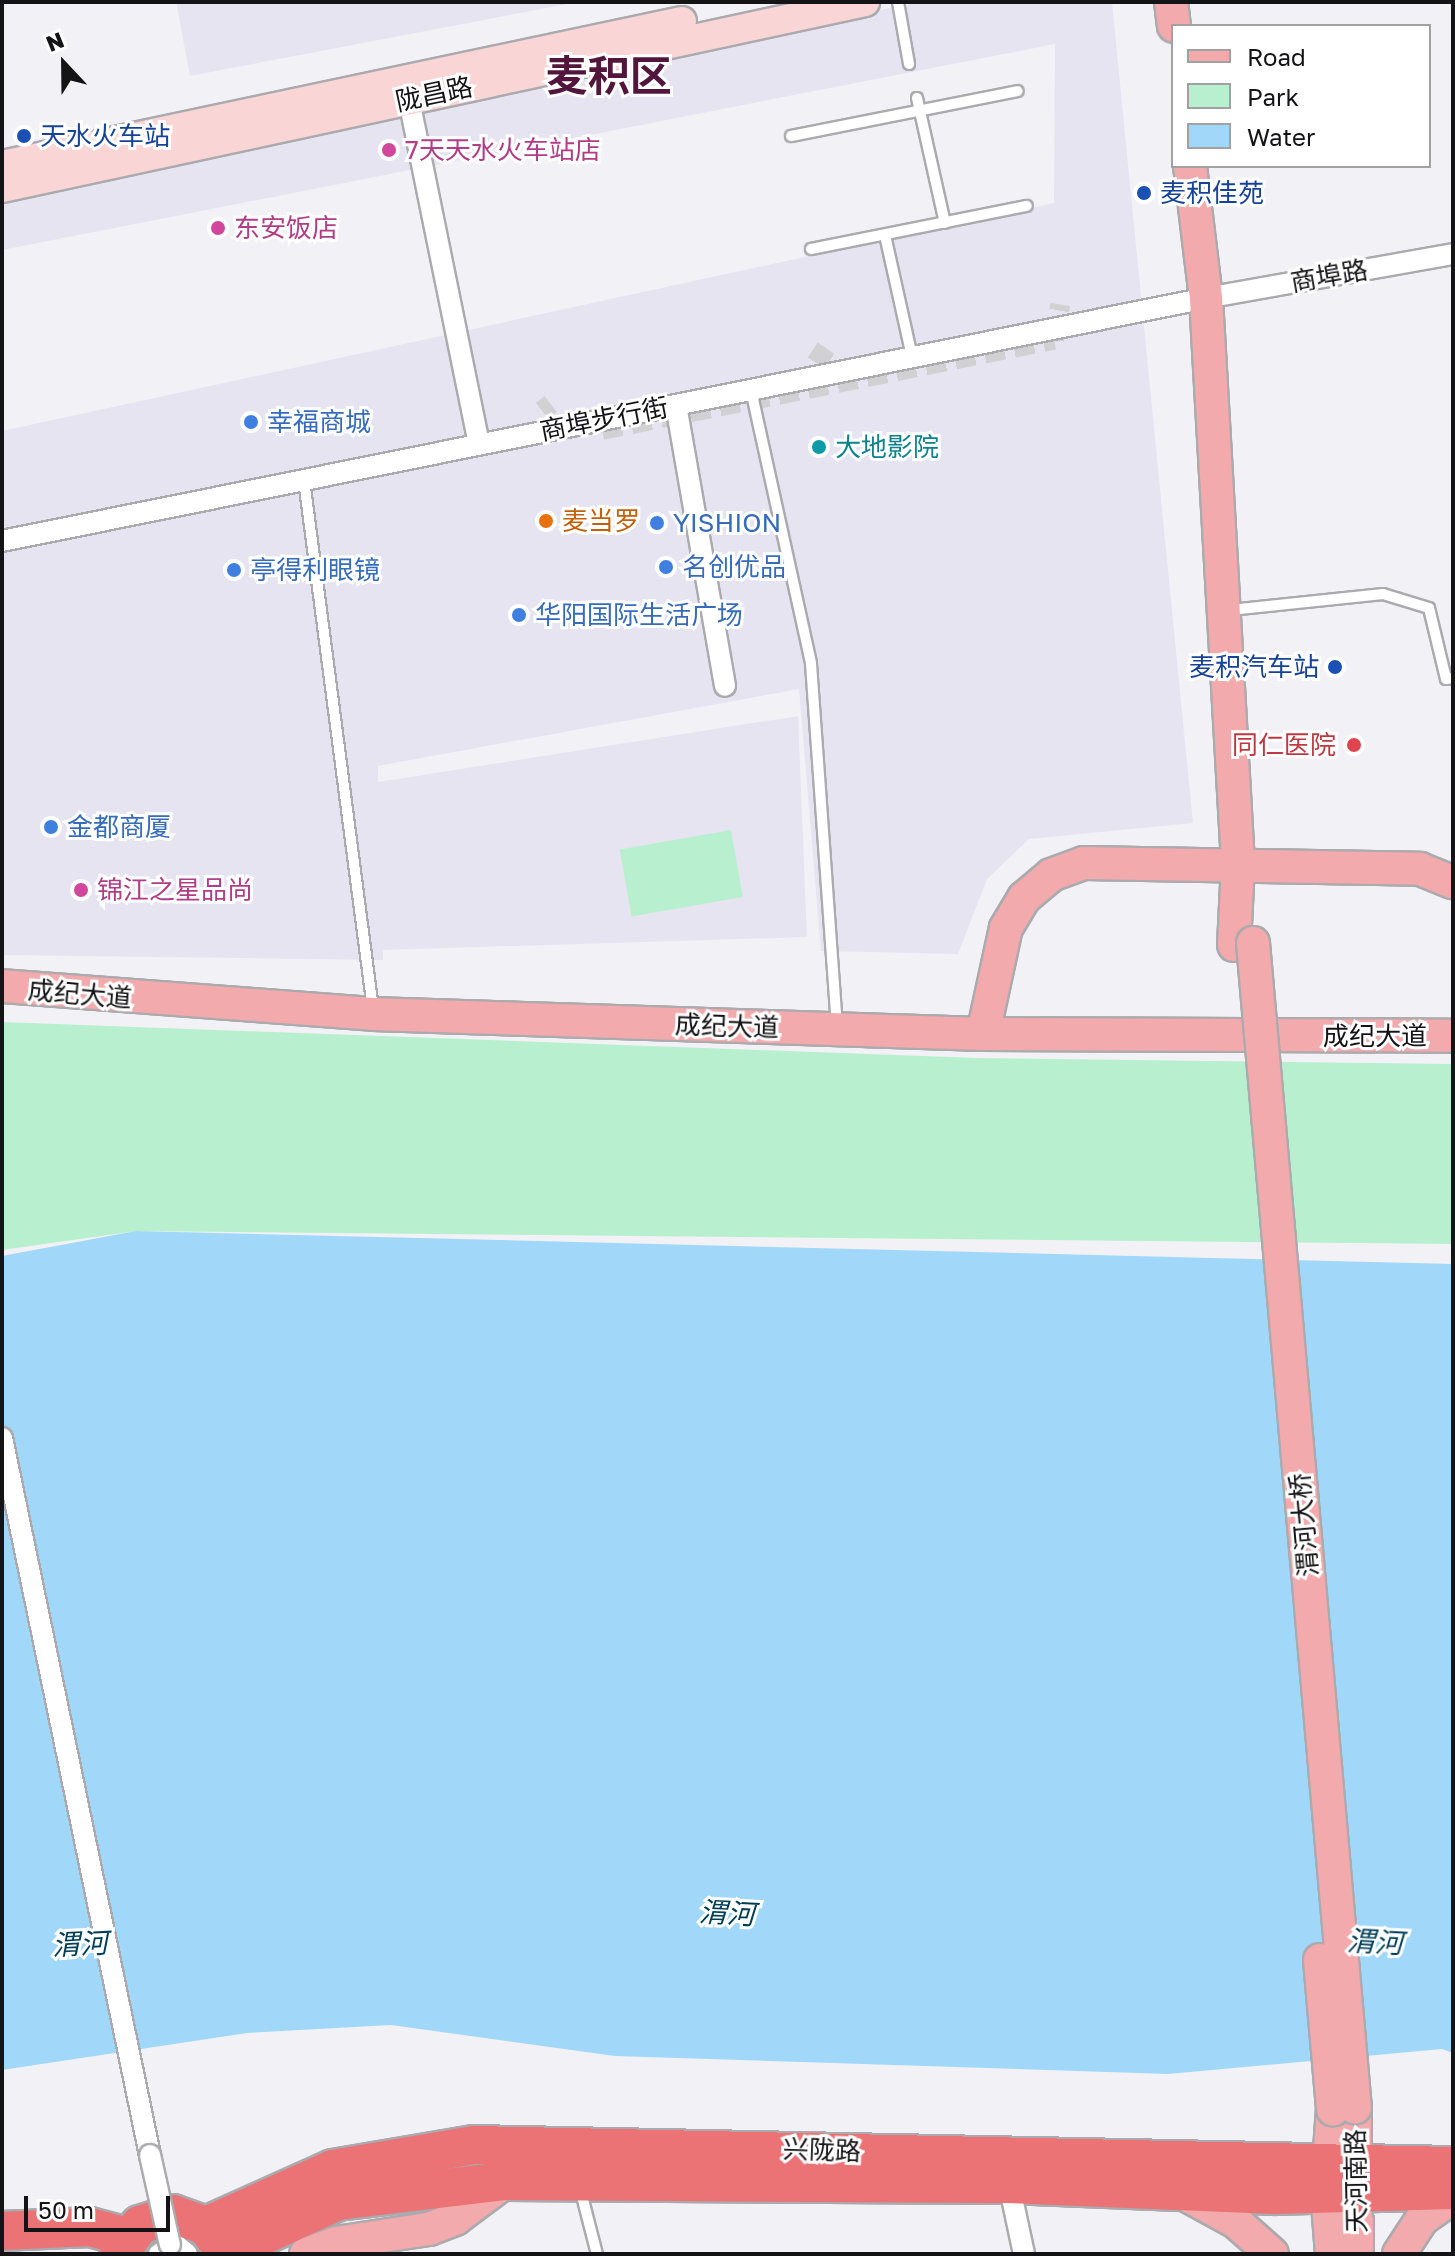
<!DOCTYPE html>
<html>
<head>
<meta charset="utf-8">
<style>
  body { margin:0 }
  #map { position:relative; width:1455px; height:2256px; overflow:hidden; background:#f2f2f6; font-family:"Golos Text","Noto Sans SC",sans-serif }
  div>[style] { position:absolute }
  .built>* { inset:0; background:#e6e4f0 }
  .green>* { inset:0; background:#b8f0cf; transform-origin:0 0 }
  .water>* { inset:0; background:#a1d8f9 }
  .street-tunnel>* { height:20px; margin-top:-10px; transform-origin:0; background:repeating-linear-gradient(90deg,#d1d1d4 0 20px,transparent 0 30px) }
  .roads { filter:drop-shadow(2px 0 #abaaae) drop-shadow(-2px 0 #abaaae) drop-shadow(0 2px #abaaae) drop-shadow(0 -2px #abaaae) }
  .lane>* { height:10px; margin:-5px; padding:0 5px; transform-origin:5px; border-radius:5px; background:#fff }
  .street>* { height:20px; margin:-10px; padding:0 10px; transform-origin:10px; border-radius:10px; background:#fff }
  .secondary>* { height:28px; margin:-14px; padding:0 14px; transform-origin:14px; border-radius:14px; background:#f9d5d6 }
  .primary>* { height:32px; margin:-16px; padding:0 16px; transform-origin:16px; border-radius:16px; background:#f3aaac }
  .highway>* { height:38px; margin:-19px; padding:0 19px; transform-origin:19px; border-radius:19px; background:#eb7275 }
  .bridges { filter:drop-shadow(2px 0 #abaaae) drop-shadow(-2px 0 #abaaae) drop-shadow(0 2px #abaaae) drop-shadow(0 -2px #abaaae) }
  .street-bridge>* { height:20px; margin:-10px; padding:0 10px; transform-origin:10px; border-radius:10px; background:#fff }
  .primary-bridge>* { height:32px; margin:-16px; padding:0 16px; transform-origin:16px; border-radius:16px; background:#f3aaac }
  .dots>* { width:22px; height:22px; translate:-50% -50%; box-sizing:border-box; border:4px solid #fff; border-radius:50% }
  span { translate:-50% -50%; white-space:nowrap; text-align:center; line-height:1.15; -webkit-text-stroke:6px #fff; paint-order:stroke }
  .street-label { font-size:26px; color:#141416 }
  .transit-label { font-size:26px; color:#164399 }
  .left { translate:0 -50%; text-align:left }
  .right { translate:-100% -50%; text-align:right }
  .hotel-label { font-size:26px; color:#b23c85 }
  .shop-label { font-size:26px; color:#366cbe }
  .culture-label { font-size:26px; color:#0d838f }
  .food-label { font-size:26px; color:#c56008 }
  .health-label { font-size:26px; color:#be3a42 }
  .water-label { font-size:28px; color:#003d57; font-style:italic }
  .town-label { font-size:42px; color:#52163c; font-weight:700 }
  .frame { position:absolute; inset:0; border:4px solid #141416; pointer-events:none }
  .legend { position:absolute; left:1171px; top:24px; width:260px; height:144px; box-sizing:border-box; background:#fff; border:2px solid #a1a1a2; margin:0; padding:10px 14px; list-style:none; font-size:24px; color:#141416 }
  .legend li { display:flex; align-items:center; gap:16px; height:40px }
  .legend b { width:40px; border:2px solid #a1a1a2 }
  .north { position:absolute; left:24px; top:24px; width:80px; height:80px; -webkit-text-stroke:6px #fff; paint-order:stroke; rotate:338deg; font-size:22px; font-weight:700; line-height:32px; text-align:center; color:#141416 }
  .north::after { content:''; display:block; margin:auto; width:28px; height:36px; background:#141416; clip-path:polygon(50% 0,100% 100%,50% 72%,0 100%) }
  .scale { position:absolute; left:24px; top:2196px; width:146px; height:36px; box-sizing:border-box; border:4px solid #141416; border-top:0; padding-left:10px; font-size:24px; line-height:28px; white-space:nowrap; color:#141416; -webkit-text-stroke:6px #fff; paint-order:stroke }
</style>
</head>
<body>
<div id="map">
  <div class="built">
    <div style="clip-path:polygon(176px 2px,578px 2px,190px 76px)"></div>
    <div style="clip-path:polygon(922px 2px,1112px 2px,1193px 823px,1029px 839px,987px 879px,958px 954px,821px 951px,799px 689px,378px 766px,378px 782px,798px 716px,807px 937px,383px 950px,383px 960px,2px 955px,2px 431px,1054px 203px,1055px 44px,2px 250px,2px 177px)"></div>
  </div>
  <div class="green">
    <div style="left:731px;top:830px;width:68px;height:113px;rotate:80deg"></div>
    <div style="clip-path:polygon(2px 1022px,977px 1058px,1453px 1064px,1453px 1244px,137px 1231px,2px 1250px)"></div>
  </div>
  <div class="water">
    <div style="clip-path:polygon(136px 1231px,1453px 1264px,1453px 2053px,1442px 2049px,1168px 2074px,615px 2056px,391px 2025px,247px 2033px,2px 2070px,2px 1256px)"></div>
  </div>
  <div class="street-tunnel">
    <div style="left:816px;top:387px;width:24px;rotate:-90deg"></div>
    <div style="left:816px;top:363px;width:18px;rotate:-56deg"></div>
    <div style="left:602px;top:430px;width:461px;rotate:-11.3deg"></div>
    <div style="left:1054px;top:340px;width:36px;rotate:-80deg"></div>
    <div style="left:545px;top:441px;width:30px;rotate:-96deg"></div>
    <div style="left:542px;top:411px;width:11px;rotate:-38deg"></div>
  </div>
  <div class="roads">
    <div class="lane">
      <div style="left:898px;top:2px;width:63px;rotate:79.9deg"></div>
      <div style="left:917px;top:98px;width:128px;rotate:77.4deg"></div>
      <div style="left:791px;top:136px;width:231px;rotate:-11.2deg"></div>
      <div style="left:885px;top:235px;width:125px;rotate:77.5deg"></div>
      <div style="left:811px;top:249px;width:220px;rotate:-11.3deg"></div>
      <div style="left:751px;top:390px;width:280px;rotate:77.6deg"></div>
      <div style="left:811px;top:664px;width:361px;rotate:85.9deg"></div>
      <div style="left:304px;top:480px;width:533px;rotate:82.57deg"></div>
      <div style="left:1230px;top:610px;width:154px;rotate:-6deg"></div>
      <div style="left:1383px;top:594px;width:48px;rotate:16.9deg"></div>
      <div style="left:1429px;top:608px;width:73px;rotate:76.5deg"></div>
      <div style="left:1446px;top:679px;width:7px;rotate:-8deg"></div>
      <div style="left:580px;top:2188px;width:68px;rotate:75.6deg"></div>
    </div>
    <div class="street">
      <div style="left:409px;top:100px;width:351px;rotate:78.5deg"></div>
      <div style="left:676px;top:405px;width:285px;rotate:80.1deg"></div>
      <div style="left:2px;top:541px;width:1228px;rotate:-11.41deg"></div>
      <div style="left:1206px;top:298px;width:251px;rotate:-10.1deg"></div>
      <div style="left:2px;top:1438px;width:732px;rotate:78.34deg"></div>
      <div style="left:1009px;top:2184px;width:72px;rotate:77.9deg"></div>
      <div style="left:159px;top:2254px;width:19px;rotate:-28deg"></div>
      <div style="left:176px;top:2245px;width:14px;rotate:39deg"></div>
    </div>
    <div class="secondary">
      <div style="left:2px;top:165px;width:695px;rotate:-11.96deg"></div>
      <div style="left:2px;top:188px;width:883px;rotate:-12.16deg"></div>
    </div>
    <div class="primary">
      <div style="left:1171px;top:2px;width:24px;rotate:83deg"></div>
      <div style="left:1190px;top:166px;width:133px;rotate:83.1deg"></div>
      <div style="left:1206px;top:298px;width:567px;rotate:86.76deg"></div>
      <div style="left:1238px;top:864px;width:81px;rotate:92.8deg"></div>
      <div style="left:2px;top:986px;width:372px;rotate:4.3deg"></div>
      <div style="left:373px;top:1014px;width:610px;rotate:1.88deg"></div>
      <div style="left:983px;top:1034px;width:470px;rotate:0.2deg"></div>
      <div style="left:983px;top:1034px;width:108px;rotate:-77.8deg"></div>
      <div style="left:1006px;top:928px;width:35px;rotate:-59deg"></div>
      <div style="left:1024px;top:898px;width:35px;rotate:-40deg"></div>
      <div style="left:1051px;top:875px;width:35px;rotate:-20deg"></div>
      <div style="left:1084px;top:863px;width:336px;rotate:1deg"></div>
      <div style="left:1420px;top:869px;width:35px;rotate:22deg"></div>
      <div style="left:1355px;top:2108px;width:146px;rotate:89.2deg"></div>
      <div style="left:1181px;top:2192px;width:63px;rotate:28.6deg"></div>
      <div style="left:1236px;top:2222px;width:48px;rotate:41.6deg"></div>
      <div style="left:306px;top:2254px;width:32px;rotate:-20deg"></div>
      <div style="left:336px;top:2243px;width:94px;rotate:-8.6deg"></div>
      <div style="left:429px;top:2229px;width:28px;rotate:-21deg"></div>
      <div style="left:455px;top:2219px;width:64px;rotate:-36.7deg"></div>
      <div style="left:1332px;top:2254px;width:62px;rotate:-94.6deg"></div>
      <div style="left:1327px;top:2192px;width:83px;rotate:-85.9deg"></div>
      <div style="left:1399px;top:2254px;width:42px;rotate:-56.7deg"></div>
      <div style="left:1422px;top:2219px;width:38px;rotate:-35deg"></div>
    </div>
    <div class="highway">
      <div style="left:206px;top:2226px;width:139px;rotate:-24.2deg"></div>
      <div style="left:333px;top:2169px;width:143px;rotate:-9.7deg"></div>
      <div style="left:474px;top:2145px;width:979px;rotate:1.23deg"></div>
      <div style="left:2px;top:2231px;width:88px;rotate:-2.6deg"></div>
      <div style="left:90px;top:2227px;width:38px;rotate:15deg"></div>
      <div style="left:225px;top:2253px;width:124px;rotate:-24.7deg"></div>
      <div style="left:338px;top:2201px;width:169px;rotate:-6.8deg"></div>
      <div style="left:506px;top:2181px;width:503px;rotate:0.34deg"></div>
      <div style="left:1009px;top:2184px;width:266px;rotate:2.4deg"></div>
      <div style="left:1275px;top:2195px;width:178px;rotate:-1.6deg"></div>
      <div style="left:119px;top:2254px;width:36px;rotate:-54deg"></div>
      <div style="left:140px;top:2225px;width:35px;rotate:-18deg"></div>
      <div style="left:173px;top:2214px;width:35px;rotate:20deg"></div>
      <div style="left:206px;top:2226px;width:26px;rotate:53deg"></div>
    </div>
  </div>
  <div class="bridges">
    <div class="street-bridge">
      <div style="left:150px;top:2155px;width:92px;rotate:77.5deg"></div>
    </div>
    <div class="primary-bridge">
      <div style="left:1253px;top:943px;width:1169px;rotate:85deg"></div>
      <div style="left:1320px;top:1960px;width:150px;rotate:85deg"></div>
    </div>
  </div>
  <div class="dots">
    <div style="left:24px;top:136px;background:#1a4fb4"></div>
    <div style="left:389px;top:150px;background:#d1479c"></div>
    <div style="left:1144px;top:193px;background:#1a4fb4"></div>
    <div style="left:218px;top:228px;background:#d1479c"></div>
    <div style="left:251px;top:422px;background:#3f7fe0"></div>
    <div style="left:819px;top:447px;background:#0f9aa8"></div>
    <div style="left:546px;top:521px;background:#e8710a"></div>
    <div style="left:657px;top:523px;background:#3f7fe0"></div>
    <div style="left:666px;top:567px;background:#3f7fe0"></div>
    <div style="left:234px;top:570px;background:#3f7fe0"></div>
    <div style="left:519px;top:615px;background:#3f7fe0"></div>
    <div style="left:1335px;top:667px;background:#1a4fb4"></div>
    <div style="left:1354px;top:745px;background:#e0444e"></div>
    <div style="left:51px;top:827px;background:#3f7fe0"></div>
    <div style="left:81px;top:890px;background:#d1479c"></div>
  </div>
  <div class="street-label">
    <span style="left:434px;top:94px;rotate:-12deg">陇昌路</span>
    <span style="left:1329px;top:276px;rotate:-10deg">商埠路</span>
    <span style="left:604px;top:419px;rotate:-11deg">商埠步行街</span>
    <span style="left:80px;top:994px;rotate:5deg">成纪大道</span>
    <span style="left:727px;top:1026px;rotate:2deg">成纪大道</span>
    <span style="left:1375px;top:1036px">成纪大道</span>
    <span style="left:1304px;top:1525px;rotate:-95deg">渭河大桥</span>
    <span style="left:822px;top:2150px;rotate:2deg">兴陇路</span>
    <span style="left:1356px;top:2181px;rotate:-91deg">天河南路</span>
  </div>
  <div class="transit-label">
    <span class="left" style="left:40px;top:136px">天水火车站</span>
    <span class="left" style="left:1160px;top:193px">麦积佳苑</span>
    <span class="right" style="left:1319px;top:667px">麦积汽车站</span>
  </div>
  <div class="hotel-label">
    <span class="left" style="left:405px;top:150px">7天天水火车站店</span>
    <span class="left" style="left:234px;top:228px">东安饭店</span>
    <span class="left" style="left:97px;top:890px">锦江之星品尚</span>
  </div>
  <div class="shop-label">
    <span class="left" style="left:267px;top:422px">幸福商城</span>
    <span class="left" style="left:673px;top:523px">YISHION</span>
    <span class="left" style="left:682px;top:567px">名创优品</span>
    <span class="left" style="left:250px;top:570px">亭得利眼镜</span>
    <span class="left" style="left:535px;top:615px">华阳国际生活广场</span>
    <span class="left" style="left:67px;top:827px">金都商厦</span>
  </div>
  <div class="culture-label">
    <span class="left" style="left:835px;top:447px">大地影院</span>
  </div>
  <div class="food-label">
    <span class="left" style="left:562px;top:521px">麦当罗</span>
  </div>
  <div class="health-label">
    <span class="right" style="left:1336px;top:745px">同仁医院</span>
  </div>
  <div class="water-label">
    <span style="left:727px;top:1913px;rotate:3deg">渭河</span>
    <span style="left:1375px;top:1942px;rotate:3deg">渭河</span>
    <span style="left:80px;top:1944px;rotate:-3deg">渭河</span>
  </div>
  <div class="town-label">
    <span style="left:609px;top:75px">麦积区</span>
  </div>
  <div class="frame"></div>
  <ul class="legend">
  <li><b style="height:10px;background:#f3aaac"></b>Road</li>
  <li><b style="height:22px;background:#b8f0cf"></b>Park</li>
  <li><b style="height:22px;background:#a1d8f9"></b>Water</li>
  </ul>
  <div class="north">N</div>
  <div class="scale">50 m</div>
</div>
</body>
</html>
